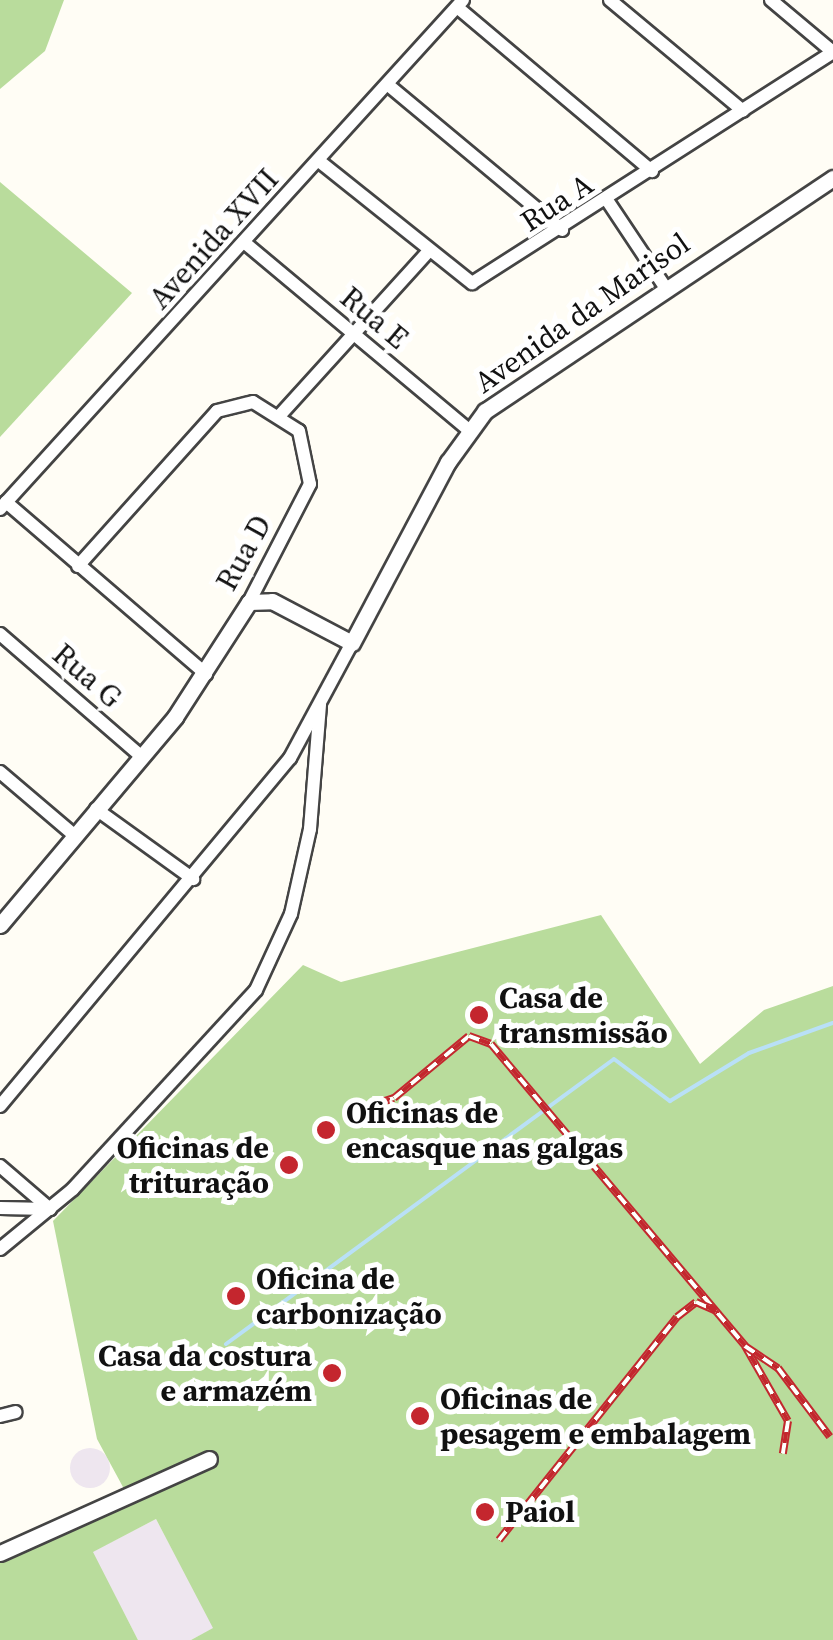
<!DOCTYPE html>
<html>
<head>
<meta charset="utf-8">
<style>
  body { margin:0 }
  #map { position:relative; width:833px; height:1640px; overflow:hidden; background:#fffdf5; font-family:"Source Serif 4",serif }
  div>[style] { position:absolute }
  .industrial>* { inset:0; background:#eee6ef }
  .round { border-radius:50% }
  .forest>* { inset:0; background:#b9dc9c }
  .stream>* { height:4px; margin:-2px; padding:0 2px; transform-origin:2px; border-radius:2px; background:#b9e0f7 }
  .roads { filter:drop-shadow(2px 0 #444) drop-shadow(-2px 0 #444) drop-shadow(0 2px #444) drop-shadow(0 -2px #444) }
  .minor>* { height:12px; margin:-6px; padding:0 6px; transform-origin:6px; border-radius:6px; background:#fff }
  .tertiary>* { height:15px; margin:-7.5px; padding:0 7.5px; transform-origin:7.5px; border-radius:7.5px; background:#fff }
  .rail>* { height:8px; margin-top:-4px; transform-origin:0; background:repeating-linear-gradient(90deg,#fff 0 11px,#c4262e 0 22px); box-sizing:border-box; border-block:2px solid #c4262e }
  .dots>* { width:28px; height:28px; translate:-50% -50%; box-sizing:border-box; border:5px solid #fff; border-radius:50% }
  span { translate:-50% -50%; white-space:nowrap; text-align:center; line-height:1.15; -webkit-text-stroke:10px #fff; paint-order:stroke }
  .street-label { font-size:30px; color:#111 }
  .poi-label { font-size:30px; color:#111; font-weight:700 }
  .left { translate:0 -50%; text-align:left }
  .right { translate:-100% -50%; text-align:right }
</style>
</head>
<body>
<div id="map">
  <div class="industrial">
    <div class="round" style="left:70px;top:1448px;width:40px;height:40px"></div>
    <div style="clip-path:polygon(156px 1519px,214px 1628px,191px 1640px,138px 1640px,92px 1552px)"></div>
  </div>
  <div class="forest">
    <div style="clip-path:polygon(0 0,64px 0,45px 51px,0 89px)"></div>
    <div style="clip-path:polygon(0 182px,132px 293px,0 437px)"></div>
    <div style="clip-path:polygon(601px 915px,700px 1064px,764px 1010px,833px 986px,833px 1640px,191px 1640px,213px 1628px,156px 1519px,93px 1552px,138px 1640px,0 1640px,0 1561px,130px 1500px,97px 1439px,53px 1221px,303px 965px,341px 982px)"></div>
  </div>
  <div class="stream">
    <div style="left:226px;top:1344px;width:481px;rotate:-36.3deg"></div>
    <div style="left:614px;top:1059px;width:70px;rotate:36.9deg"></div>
    <div style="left:670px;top:1101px;width:92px;rotate:-31.3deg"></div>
    <div style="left:749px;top:1053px;width:89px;rotate:-19.7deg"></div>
  </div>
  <div class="roads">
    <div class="minor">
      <div style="left:610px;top:0;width:173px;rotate:39.8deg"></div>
      <div style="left:771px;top:0;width:81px;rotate:40deg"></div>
      <div style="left:457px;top:7px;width:255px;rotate:40.1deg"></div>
      <div style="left:387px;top:84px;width:228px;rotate:39.8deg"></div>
      <div style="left:319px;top:161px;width:196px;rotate:38.6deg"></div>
      <div style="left:472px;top:283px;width:429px;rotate:-32.6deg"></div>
      <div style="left:607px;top:200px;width:105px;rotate:56.3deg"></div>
      <div style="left:245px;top:243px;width:293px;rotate:39.9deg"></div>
      <div style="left:281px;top:414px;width:217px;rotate:-47.8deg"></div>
      <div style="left:6px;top:502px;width:264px;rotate:40.7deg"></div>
      <div style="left:0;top:509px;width:688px;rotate:-47.71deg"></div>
      <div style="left:78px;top:566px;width:208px;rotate:-48.1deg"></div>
      <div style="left:217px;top:411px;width:37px;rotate:-14deg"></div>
      <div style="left:253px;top:402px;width:54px;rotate:32.2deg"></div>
      <div style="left:299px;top:431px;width:54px;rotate:78.3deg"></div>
      <div style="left:310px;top:484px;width:133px;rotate:117.3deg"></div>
      <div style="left:0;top:634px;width:186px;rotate:40.9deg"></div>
      <div style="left:0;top:772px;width:97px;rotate:40.4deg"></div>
      <div style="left:96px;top:809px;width:120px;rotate:35.8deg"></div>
      <div style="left:0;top:1106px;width:453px;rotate:-50.2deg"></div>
      <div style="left:290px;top:758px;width:131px;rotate:-61.7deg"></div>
      <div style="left:0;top:1166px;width:66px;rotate:40.7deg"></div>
      <div style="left:0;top:1208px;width:50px;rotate:1.1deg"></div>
      <div style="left:0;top:1249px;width:94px;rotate:-39.4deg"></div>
      <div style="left:73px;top:1189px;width:270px;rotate:-47.4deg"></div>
      <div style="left:256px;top:990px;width:84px;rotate:-65.3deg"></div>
      <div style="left:291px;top:914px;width:87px;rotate:-77.4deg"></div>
      <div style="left:310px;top:829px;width:125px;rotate:-85.4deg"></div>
      <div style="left:0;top:1416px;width:16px;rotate:-14deg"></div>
    </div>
    <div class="tertiary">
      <div style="left:0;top:925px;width:272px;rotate:-49.9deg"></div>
      <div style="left:175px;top:717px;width:137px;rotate:-57.2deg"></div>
      <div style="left:249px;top:602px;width:23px;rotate:-2deg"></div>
      <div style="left:272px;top:601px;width:90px;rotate:27.7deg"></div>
      <div style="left:352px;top:643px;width:205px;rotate:-62.1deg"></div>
      <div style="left:448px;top:462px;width:63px;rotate:-54deg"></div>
      <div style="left:485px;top:411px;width:419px;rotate:-33.8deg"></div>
      <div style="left:0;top:1553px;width:229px;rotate:-24.2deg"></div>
    </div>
  </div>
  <div class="rail">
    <div style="left:348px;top:1113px;width:48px;rotate:-18.1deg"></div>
    <div style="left:394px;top:1098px;width:97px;rotate:-39.6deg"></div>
    <div style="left:469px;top:1036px;width:23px;rotate:20deg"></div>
    <div style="left:491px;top:1044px;width:395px;rotate:49.9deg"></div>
    <div style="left:745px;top:1346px;width:86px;rotate:60.2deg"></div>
    <div style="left:788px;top:1421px;width:33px;rotate:99deg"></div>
    <div style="left:745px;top:1346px;width:40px;rotate:34deg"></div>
    <div style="left:778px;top:1368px;width:86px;rotate:53deg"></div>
    <div style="left:499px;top:1540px;width:285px;rotate:-51.4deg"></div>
    <div style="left:677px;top:1317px;width:24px;rotate:-38deg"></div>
    <div style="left:696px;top:1302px;width:22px;rotate:24deg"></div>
  </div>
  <div class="dots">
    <div style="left:479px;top:1015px;background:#c4262e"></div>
    <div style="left:326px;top:1130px;background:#c4262e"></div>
    <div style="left:289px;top:1165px;background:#c4262e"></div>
    <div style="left:236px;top:1296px;background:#c4262e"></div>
    <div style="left:332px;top:1373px;background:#c4262e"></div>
    <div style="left:420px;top:1416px;background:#c4262e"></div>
    <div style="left:485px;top:1512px;background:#c4262e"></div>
  </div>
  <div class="street-label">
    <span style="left:557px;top:203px;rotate:-33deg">Rua A</span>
    <span style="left:214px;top:239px;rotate:-48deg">Avenida XVII</span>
    <span style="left:582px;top:313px;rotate:-35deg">Avenida da Marisol</span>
    <span style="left:374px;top:318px;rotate:40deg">Rua E</span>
    <span style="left:244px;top:553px;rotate:-61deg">Rua D</span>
    <span style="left:87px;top:676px;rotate:41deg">Rua G</span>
  </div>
  <div class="poi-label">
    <span class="left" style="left:499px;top:1015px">Casa de<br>transmissão</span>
    <span class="left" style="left:346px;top:1130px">Oficinas de<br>encasque nas galgas</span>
    <span class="right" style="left:269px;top:1165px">Oficinas de<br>trituração</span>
    <span class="left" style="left:256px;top:1296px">Oficina de<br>carbonização</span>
    <span class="right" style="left:312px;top:1373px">Casa da costura<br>e armazém</span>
    <span class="left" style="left:440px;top:1416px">Oficinas de<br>pesagem e embalagem</span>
    <span class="left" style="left:505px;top:1512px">Paiol</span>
  </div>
</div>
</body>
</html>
